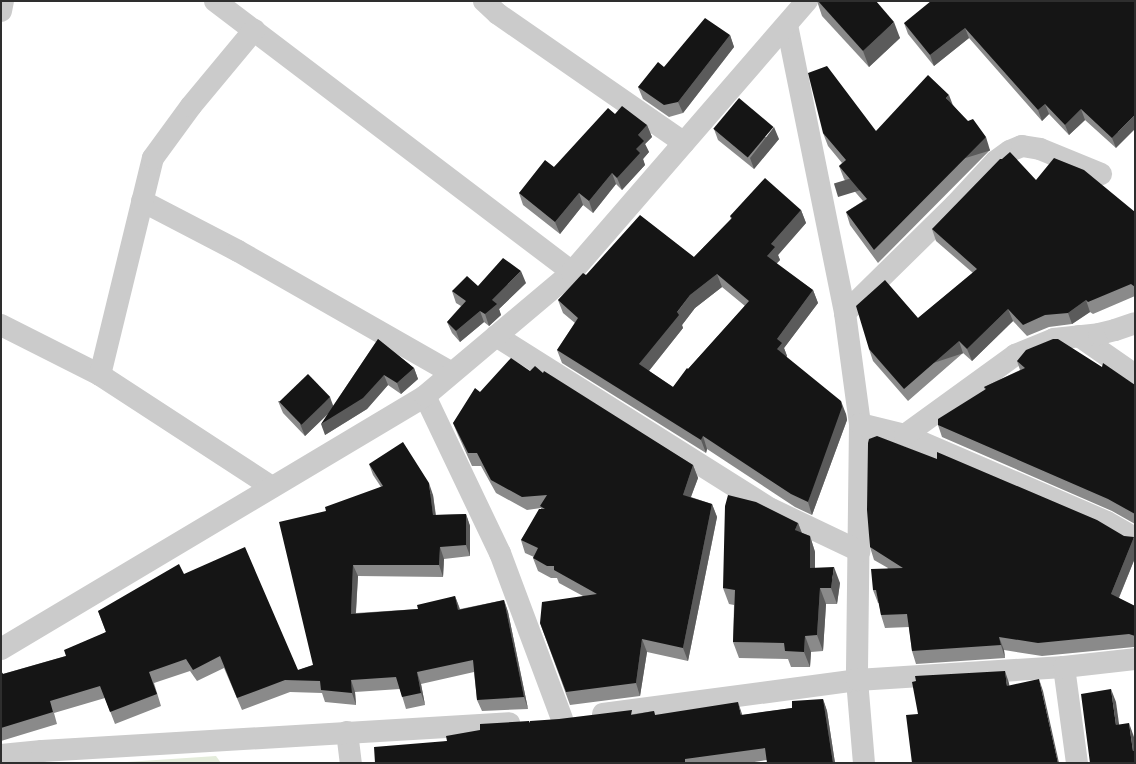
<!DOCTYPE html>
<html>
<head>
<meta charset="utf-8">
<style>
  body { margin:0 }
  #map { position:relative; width:1136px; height:764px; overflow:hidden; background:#fff; font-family:Rubik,sans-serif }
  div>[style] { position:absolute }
  .green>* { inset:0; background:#e4ecdb }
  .minor>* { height:22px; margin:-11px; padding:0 11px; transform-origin:11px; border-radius:11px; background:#cbcbcb }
  .wall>* { inset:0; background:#8a8a8a }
  .shaded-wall>* { inset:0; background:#5b5b5b; transform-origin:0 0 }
  .building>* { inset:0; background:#151515; transform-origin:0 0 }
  span { translate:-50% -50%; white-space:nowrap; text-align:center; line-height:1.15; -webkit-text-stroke:4px #fff; paint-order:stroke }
  .frame { position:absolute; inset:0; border:2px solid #2e2e2e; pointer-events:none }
</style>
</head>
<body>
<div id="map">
  <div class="green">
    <div style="clip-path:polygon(216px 756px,221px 763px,112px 763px)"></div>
  </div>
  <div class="minor">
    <div style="left:215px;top:1px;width:448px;rotate:37.2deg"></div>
    <div style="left:484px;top:1px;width:19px;rotate:43deg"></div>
    <div style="left:498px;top:14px;width:226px;rotate:34.7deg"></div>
    <div style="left:1px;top:11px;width:10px;rotate:-79deg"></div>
    <div style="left:787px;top:25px;width:294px;rotate:78.6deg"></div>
    <div style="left:845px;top:313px;width:112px;rotate:82.3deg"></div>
    <div style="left:860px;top:424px;width:256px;rotate:90.7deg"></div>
    <div style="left:857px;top:680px;width:83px;rotate:85.2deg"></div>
    <div style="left:142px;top:201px;width:108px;rotate:27.5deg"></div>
    <div style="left:238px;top:251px;width:246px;rotate:29.7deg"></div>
    <div style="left:845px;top:313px;width:154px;rotate:-44.5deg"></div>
    <div style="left:955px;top:205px;width:60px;rotate:-47deg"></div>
    <div style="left:996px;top:161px;width:17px;rotate:-36deg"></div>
    <div style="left:1010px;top:151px;width:13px;rotate:-23deg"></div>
    <div style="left:1022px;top:146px;width:18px;rotate:9deg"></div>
    <div style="left:1040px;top:149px;width:66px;rotate:22.3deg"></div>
    <div style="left:1px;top:325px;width:111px;rotate:26.8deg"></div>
    <div style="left:100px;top:375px;width:205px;rotate:33.1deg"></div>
    <div style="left:496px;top:336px;width:325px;rotate:32.2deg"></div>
    <div style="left:771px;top:509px;width:98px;rotate:25.5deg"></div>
    <div style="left:1079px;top:336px;width:68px;rotate:34.9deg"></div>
    <div style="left:100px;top:375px;width:223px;rotate:-76.3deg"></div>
    <div style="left:153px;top:158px;width:64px;rotate:-53.8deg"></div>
    <div style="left:191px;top:106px;width:99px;rotate:-50.3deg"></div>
    <div style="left:425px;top:396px;width:174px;rotate:64.5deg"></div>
    <div style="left:500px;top:553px;width:177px;rotate:69.5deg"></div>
    <div style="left:860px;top:424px;width:46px;rotate:13.7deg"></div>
    <div style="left:905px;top:435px;width:220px;rotate:23.3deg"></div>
    <div style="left:1107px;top:522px;width:32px;rotate:30deg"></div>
    <div style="left:905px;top:435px;width:136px;rotate:-36deg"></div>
    <div style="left:1015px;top:355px;width:42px;rotate:-22.3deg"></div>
    <div style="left:1054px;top:339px;width:45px;rotate:-6.3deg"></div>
    <div style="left:1099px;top:334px;width:16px;rotate:-14deg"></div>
    <div style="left:1115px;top:330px;width:21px;rotate:-19deg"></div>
    <div style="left:1px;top:649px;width:494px;rotate:-30.8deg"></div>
    <div style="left:425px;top:396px;width:192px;rotate:-40.1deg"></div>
    <div style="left:572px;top:272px;width:359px;rotate:-49.1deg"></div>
    <div style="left:1064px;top:667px;width:97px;rotate:82.3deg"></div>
    <div style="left:603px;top:714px;width:256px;rotate:-7.6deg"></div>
    <div style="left:857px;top:680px;width:207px;rotate:-3.6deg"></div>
    <div style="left:1064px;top:667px;width:71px;rotate:-6.4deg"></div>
    <div style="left:347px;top:732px;width:31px;rotate:83deg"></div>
    <div style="left:1px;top:755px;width:41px;rotate:-5.6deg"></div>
    <div style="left:42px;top:751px;width:468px;rotate:-3.4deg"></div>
  </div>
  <div class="wall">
    <div style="clip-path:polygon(817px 1px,876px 1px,900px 38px,869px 67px,822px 16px)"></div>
    <div style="clip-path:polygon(1135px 1px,1116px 148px,1085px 120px,1069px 135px,1049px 114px,1042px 121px,969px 38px,934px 66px,908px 34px,904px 23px)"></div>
    <div style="clip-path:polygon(730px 35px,734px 47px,683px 113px,669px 117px,643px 99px,638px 87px,664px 67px)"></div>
    <div style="clip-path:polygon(953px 105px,990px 150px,878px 263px,850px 225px,846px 212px,863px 201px,844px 179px,839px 166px,842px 163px,828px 146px,823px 133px,876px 131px)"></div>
    <div style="clip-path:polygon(615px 114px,647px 125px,652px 137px,645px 144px,649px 152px,643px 159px,645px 165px,622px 190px,616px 184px,593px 213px,583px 205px,560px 234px,523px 205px,519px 193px,554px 167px)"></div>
    <div style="clip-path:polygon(714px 129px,779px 139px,754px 169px,718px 140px)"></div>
    <div style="clip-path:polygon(1036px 180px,1135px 212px,1135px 296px,1093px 314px,1090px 312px,1072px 324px,1049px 327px,1027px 336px,1013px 321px,972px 361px,963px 353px,908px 401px,873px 361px,869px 349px,918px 318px,973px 273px,936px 241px,932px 229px)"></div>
    <div style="clip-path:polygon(evenodd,801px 210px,806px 223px,778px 255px,780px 260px,776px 264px,813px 290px,818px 303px,784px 348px,787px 356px,786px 357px,846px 414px,847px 420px,812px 515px,795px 507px,707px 449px,706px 453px,562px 363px,557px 350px,575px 323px,563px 313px,558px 300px,586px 275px,694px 257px,731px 219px,730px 216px,801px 210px,722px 287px,745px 306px,688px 369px,673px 387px,649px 371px,683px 328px,682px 325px,695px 308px,722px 287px)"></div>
    <div style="clip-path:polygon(526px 283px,499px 309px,501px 315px,489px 326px,484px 322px,460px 342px,452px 333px,447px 322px,461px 306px,456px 303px,452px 291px,478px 286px)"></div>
    <div style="clip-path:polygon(378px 339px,414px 368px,418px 379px,401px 394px,388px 385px,367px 409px,325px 435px,328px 414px,305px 436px,283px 413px,278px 401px,333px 406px)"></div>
    <div style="clip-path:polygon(1017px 361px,1102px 367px,1135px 385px,1135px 524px,1112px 511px,942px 437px,938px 425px,985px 390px,984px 387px,1020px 370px)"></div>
    <div style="clip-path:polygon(530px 371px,543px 373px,693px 465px,698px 478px,691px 497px,712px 504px,717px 517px,688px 661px,647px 652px,640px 696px,570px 705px,540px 623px,583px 596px,559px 583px,557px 578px,551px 578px,538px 571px,533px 558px,534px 557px,525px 553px,521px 540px,541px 509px,541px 508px,527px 510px,496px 493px,481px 466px,472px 466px,458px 435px,453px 423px,480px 392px)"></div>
    <div style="clip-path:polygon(369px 464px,433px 495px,436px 515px,466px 514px,470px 526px,470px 556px,444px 559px,443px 577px,358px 576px,356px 613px,418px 609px,455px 596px,460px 609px,504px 600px,508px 612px,528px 709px,482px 711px,477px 700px,474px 672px,421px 684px,425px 705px,406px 709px,400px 689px,355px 692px,356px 705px,325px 702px,322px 693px,290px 692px,242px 710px,224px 668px,197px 681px,190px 671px,154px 683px,161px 706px,115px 724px,105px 698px,54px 713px,57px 724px,1px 741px,1px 671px,3px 674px,66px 656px,106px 632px,98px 611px,184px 574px,298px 670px,313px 665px,326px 511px,381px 487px,373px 475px)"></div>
    <div style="clip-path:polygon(798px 523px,802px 533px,810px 536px,815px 552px,815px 568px,840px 583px,837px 604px,826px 604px,823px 651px,811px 652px,810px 667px,791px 667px,788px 659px,739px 658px,733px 642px,734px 605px,729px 604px,723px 588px)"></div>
    <div style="clip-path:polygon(1124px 536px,1135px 540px,1135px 558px,1119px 598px,1135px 606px,1135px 647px,1134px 647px,1042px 656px,1004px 650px,1005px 658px,916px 664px,912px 651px,909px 627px,885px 628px,881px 615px,879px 603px,878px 603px,873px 590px,888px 568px,874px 560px,870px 547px)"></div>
    <div style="clip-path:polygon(823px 699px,827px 711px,835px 763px,767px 763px,767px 760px,748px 763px,375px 763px,447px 741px,634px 714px,654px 711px,655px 715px,743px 715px,792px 708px)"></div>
  </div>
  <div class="shaded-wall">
    <div style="clip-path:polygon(894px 22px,900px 38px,869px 67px,863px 51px)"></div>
    <div style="clip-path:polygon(965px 28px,969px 38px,934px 66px,930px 55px)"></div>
    <div style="clip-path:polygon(730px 35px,734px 47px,683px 113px,678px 102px)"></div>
    <div style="clip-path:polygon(949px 95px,954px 108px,946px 98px)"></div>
    <div style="clip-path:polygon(1045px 104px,1049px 114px,1042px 121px,1038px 110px)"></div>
    <div style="clip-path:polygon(1081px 109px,1085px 120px,1069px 135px,1065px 125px)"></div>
    <div style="clip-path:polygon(1135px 115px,1135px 129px,1116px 148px,1112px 138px)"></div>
    <div style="clip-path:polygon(647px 125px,652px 137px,645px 144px,649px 152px,643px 159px,645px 165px,622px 190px,617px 178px,636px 149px,638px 135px)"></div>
    <div style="clip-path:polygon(774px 127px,779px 139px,754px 169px,750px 158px)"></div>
    <div style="left:986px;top:137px;width:14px;height:159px;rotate:73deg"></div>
    <div style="clip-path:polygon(612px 173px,616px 184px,593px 213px,589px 201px)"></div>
    <div style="clip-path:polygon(579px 193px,583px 205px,560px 234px,555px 222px)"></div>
    <div style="clip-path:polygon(801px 210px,806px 223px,778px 255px,780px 260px,771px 269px,767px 256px,771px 244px)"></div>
    <div style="clip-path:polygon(521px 271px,526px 283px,499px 309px,501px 315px,489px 326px,485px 314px,492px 300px)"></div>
    <div style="clip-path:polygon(717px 274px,722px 287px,695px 308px,682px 325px,683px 328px,644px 377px,639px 364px,690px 295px)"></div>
    <div style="clip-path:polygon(813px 290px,818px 303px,784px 348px,787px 356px,782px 362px,777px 349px,777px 339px)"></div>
    <div style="clip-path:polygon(1086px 300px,1090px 312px,1072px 324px,1068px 313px)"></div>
    <div style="clip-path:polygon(1008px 309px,1013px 321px,972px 361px,967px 349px)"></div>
    <div style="clip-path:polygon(480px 311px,484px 322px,460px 342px,456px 331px)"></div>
    <div style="left:959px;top:341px;width:13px;height:73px;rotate:72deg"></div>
    <div style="clip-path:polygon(414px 368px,418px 379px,401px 394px,397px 383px)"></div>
    <div style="clip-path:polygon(384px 375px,388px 385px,367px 409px,325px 435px,321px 424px)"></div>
    <div style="clip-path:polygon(330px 397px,334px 408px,305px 436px,300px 424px)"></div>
    <div style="clip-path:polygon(841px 401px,846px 414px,847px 420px,812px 515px,808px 502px)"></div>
    <div style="clip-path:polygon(703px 436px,707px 449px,706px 453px,701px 440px)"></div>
    <div style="clip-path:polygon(693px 465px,698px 478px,687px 507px,683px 495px)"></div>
    <div style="clip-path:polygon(429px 483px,433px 495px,437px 527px,433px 515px)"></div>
    <div style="clip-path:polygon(712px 504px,717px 517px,688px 661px,683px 648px)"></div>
    <div style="clip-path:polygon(466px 514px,470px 526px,470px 556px,466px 545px)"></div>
    <div style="clip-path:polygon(798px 523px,804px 539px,795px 530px)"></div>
    <div style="clip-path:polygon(810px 536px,815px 552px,815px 584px,810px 568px)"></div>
    <div style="clip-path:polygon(1134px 537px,1135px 540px,1135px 558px,1115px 607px,1111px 594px)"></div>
    <div style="clip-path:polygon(440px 547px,444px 559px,443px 577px,439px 565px)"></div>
    <div style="clip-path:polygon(353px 565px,358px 576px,355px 625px,351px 614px)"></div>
    <div style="clip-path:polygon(834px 567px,840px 583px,837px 604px,831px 588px)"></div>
    <div style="clip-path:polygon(820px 588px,826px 604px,823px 651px,817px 635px)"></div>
    <div style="clip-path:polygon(455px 596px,459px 607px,462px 622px,458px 610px)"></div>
    <div style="clip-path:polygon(504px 600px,508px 612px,528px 709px,524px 697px)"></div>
    <div style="clip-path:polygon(805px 636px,811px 652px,810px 667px,804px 652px)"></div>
    <div style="clip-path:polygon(999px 637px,1004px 650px,1005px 658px,1001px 645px)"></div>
    <div style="clip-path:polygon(642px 639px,647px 652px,640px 696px,636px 683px)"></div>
    <div style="clip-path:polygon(1005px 671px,1009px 683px,1011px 699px,1007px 686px)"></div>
    <div style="clip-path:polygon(417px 672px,421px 684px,425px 705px,421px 693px)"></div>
    <div style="clip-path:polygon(1039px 679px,1043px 691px,1059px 763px,1058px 763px)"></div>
    <div style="clip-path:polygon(351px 680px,355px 692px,356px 705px,352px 693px)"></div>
    <div style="clip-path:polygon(1111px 689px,1116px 702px,1121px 738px,1116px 725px)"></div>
    <div style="clip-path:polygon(823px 699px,827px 711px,835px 763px,833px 763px)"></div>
    <div style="clip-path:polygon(738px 702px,742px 714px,746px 727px,741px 715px)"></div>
    <div style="clip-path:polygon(1129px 723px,1134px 737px,1135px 746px,1135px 758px,1133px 751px)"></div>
  </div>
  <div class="building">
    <div style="clip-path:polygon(818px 1px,876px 1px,894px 22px,863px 51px)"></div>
    <div style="clip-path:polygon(931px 1px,1135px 1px,1135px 115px,1112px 138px,1081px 109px,1065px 125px,1045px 104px,1038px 110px,965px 28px,930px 55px,904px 23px)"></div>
    <div style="clip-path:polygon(705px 18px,730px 35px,678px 102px,664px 105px,638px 87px,658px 62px,664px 67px)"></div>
    <div style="clip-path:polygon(827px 66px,876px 131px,928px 75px,949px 95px,946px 98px,968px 121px,973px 119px,986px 137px,874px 250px,846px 212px,867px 199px,839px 166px,846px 160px,823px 133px,808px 73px)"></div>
    <div style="left:739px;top:98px;width:45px;height:40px;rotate:40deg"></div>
    <div style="clip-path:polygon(622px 106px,647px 125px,638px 135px,644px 141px,636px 149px,640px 153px,617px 178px,612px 173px,589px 201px,579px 193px,555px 222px,519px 193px,545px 160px,554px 167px,608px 108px,615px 114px)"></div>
    <div style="clip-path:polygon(1010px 152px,1036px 180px,1054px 158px,1084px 170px,1135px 212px,1135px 287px,1131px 284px,1088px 302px,1086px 300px,1068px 313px,1045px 315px,1023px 325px,1008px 309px,967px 349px,959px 341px,904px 389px,869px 349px,856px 306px,885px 280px,918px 318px,977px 269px,932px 229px,1000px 159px,1002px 159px)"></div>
    <div style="clip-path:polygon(evenodd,765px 178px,801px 210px,771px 244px,775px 247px,767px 256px,813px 290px,777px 339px,782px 343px,777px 349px,841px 401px,842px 407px,808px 502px,791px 494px,703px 436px,701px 440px,557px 350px,578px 318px,558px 300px,583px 273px,586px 275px,640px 215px,694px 257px,732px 218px,730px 216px,765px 178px,717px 274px,749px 301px,688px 369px,687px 368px,673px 387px,639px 364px,679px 315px,677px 312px,690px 295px,717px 274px)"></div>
    <div style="clip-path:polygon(503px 258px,521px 271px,492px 300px,497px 304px,485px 314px,480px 311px,456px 331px,447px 322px,466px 301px,452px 291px,467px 276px,478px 286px)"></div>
    <div style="clip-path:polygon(378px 339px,414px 368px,397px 383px,384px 375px,363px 398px,321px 424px)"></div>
    <div style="clip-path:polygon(1053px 339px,1058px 339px,1102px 367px,1103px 363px,1135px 385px,1135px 514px,1108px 499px,938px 425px,938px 419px,986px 389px,984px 387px,1025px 368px,1017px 361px,1026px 350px)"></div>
    <div style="clip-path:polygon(511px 358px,530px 371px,535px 366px,543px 373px,544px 371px,693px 465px,683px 495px,712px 504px,683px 648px,642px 639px,636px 683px,566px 692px,540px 623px,542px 602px,597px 594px,554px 570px,554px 566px,547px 566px,533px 558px,538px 548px,521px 540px,539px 509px,545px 509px,540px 506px,547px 495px,522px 497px,491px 480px,477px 453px,468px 453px,453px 423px,475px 388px,480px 392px)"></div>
    <div style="left:308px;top:374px;width:32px;height:40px;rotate:46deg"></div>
    <div style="clip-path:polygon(877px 436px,937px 459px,937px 452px,1097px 520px,1124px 536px,1134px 537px,1111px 594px,1135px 606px,1135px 636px,1129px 634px,1038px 643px,999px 637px,1001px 645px,912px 651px,907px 614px,881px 615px,876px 590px,873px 590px,871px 569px,903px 568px,870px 547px,867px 510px,868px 443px,869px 439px)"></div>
    <div style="clip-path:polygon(403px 442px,429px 483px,433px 515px,466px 514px,466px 545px,440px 547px,439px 565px,353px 565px,351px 614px,418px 609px,417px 605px,455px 596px,458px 610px,504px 600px,524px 697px,477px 700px,473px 660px,417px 672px,421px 693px,402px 697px,396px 677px,351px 680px,352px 693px,321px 690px,320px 681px,285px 680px,237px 698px,220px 656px,193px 670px,186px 659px,149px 672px,157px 694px,110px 712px,100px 686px,50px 701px,53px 712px,1px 728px,1px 671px,3px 674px,66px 656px,64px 650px,106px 632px,98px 611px,179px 564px,184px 574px,245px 547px,298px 670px,313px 665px,279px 522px,326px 511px,325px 507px,383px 486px,369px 464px)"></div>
    <div style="clip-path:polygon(728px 495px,756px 502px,798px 523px,795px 530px,810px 536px,810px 568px,834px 567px,831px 588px,820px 588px,817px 635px,805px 636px,804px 652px,785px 651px,784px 643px,733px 642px,735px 590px,723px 588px,725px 506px)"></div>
    <div style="clip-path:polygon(1005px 671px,1007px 686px,1039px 679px,1058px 763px,912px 763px,906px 715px,918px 714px,912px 682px,916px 681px,915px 676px)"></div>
    <div style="clip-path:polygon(1111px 689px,1116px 725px,1129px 723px,1133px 751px,1135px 751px,1135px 763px,1090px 763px,1081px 694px)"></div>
    <div style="clip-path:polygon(823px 699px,833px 763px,767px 763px,765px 748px,685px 759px,685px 763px,375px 763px,374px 747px,447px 741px,446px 736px,480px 730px,480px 724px,529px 721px,529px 723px,530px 721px,559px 719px,632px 710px,631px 715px,654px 711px,655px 715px,738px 702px,741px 715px,792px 708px,792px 701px)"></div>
  </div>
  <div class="frame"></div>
</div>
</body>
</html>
